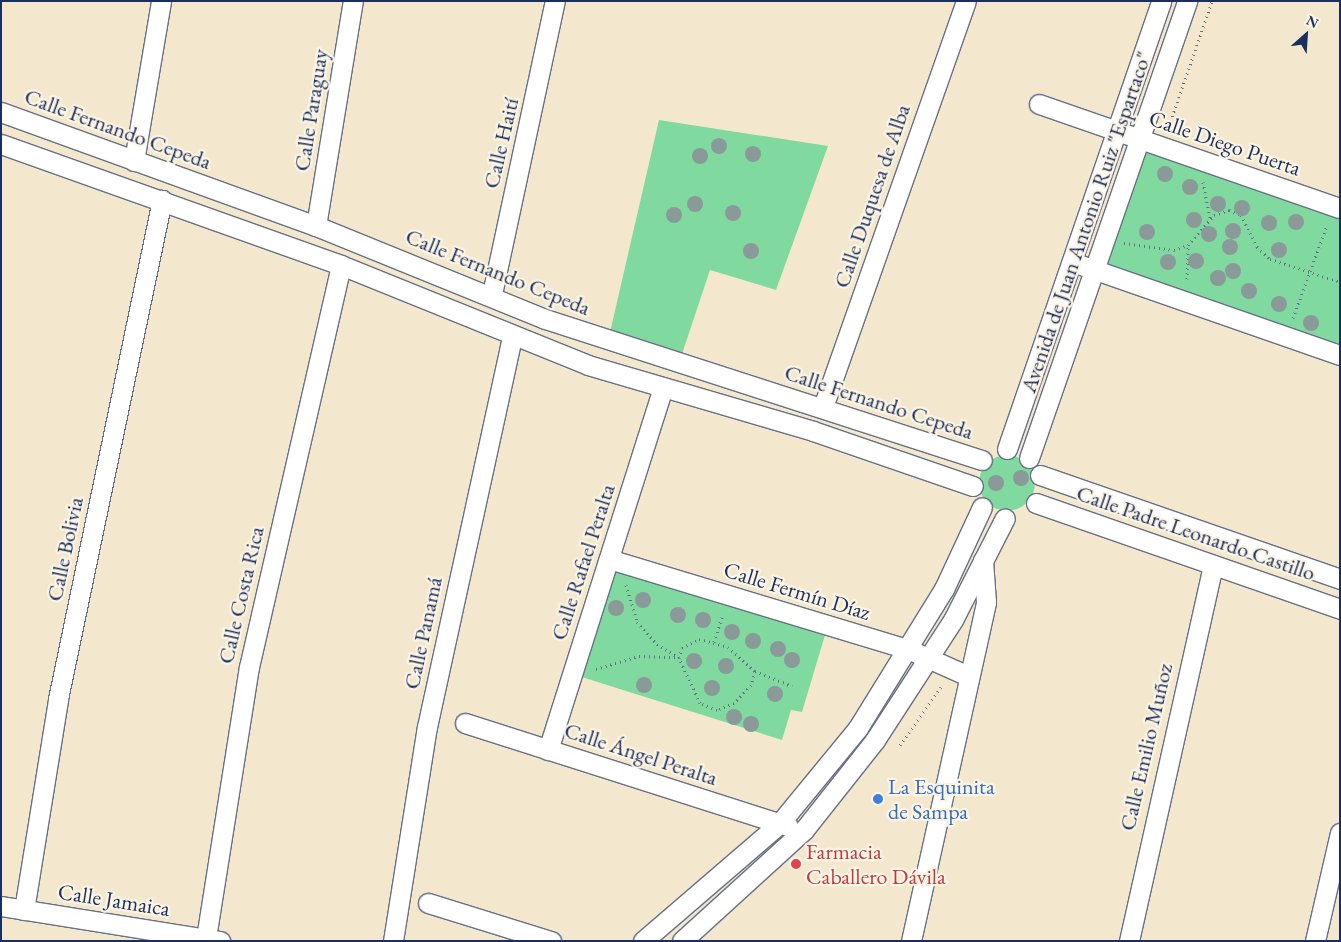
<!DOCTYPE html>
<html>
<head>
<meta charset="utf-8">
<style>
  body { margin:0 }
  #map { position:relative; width:1341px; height:942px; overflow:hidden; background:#f3e8cd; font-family:"EB Garamond",serif }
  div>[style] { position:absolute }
  .green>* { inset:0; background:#80d99e }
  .round { border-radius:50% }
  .path>* { height:3px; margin-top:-1.5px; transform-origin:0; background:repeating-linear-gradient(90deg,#677085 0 1px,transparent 0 5px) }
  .roads { filter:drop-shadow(1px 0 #677085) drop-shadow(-1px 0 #677085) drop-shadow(0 1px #677085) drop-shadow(0 -1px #677085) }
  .street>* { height:19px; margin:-9.5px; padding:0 9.5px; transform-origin:9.5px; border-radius:9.5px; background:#fff }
  .trees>* { width:16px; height:16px; margin:-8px; border-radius:50%; background:#8a9a99 }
  .dots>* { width:14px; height:14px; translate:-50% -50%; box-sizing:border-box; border:2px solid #fcf5e5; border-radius:50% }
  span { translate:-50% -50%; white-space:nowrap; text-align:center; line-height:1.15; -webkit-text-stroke:4.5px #fcf5e5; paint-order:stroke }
  .street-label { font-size:22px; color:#1b2f5e }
  .shop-label { font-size:22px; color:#366cbe }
  .left { translate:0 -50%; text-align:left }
  .health-label { font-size:22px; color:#be3a42 }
  .frame { position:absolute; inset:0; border:2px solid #1b2f5e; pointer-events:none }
  .north { position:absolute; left:1281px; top:10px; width:50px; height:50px; -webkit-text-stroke:4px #fcf5e5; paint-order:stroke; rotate:26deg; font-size:14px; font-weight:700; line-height:20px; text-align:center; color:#1b2f5e }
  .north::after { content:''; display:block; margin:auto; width:18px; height:22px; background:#1b2f5e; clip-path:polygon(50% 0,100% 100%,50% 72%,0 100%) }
</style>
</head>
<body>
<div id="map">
  <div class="green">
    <div style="clip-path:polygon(659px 120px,828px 146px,776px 290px,710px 270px,679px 363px,608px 341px)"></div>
    <div style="clip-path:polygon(1139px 139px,1340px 208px,1340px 355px,1093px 270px)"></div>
    <div class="round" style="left:979px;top:455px;width:56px;height:56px"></div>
    <div style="clip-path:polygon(609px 559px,828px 625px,802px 712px,791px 710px,782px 740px,572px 674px)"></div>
  </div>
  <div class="path">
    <div style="left:1169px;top:126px;width:132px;rotate:-71deg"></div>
    <div style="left:1203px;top:182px;width:37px;rotate:79deg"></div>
    <div style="left:1124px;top:243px;width:50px;rotate:8deg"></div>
    <div style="left:1174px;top:250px;width:15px;rotate:-20deg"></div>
    <div style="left:1188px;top:245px;width:40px;rotate:-49deg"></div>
    <div style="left:1214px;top:215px;width:16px;rotate:-18deg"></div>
    <div style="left:1229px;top:210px;width:13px;rotate:23deg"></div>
    <div style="left:1241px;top:215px;width:36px;rotate:63deg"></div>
    <div style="left:1257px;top:247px;width:18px;rotate:43deg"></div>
    <div style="left:1270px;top:259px;width:74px;rotate:18.2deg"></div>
    <div style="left:1187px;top:279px;width:34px;rotate:-88deg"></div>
    <div style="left:1293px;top:318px;width:99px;rotate:-69.9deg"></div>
    <div style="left:626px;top:585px;width:39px;rotate:73deg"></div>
    <div style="left:637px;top:622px;width:30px;rotate:48deg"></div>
    <div style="left:657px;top:644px;width:26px;rotate:32deg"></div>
    <div style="left:699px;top:639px;width:30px;rotate:15deg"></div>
    <div style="left:728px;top:647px;width:36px;rotate:42deg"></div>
    <div style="left:755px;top:671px;width:15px;rotate:106deg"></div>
    <div style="left:751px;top:685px;width:25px;rotate:133deg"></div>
    <div style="left:734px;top:703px;width:18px;rotate:158deg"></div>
    <div style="left:717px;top:710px;width:18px;rotate:-158deg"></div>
    <div style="left:700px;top:703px;width:50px;rotate:-115deg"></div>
    <div style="left:679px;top:658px;width:10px;rotate:-73deg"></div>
    <div style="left:682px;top:648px;width:19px;rotate:-28deg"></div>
    <div style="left:714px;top:642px;width:29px;rotate:-72deg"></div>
    <div style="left:596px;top:669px;width:45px;rotate:-16.8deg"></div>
    <div style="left:639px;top:656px;width:37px;rotate:2deg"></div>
    <div style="left:755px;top:671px;width:40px;rotate:22deg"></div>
    <div style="left:900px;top:745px;width:71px;rotate:-54.7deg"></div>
  </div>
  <div class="roads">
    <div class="street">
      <div style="left:1039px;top:104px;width:318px;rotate:19.1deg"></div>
      <div style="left:1px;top:112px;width:335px;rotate:19.9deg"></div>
      <div style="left:316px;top:226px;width:247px;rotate:22.1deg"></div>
      <div style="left:545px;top:319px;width:459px;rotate:17.9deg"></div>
      <div style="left:1px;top:144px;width:361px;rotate:19.6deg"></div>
      <div style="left:341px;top:265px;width:266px;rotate:22deg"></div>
      <div style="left:588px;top:365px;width:234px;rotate:16.3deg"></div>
      <div style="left:813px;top:431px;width:169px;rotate:19deg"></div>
      <div style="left:134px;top:161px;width:162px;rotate:-80.4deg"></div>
      <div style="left:316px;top:226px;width:228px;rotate:-80.7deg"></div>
      <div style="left:1081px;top:265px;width:274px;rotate:19.2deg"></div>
      <div style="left:492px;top:294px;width:300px;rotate:-77.9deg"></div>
      <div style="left:823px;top:407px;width:430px;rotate:-70.6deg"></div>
      <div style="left:1007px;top:449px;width:474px;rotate:-71deg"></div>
      <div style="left:1029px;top:458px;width:484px;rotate:-70.9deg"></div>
      <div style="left:1040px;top:475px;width:318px;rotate:19.1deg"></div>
      <div style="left:1036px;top:503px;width:322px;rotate:19.2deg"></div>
      <div style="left:609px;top:559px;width:314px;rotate:16.8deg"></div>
      <div style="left:910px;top:650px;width:64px;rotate:24.1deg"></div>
      <div style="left:465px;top:723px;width:339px;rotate:17.7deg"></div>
      <div style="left:548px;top:750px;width:380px;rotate:-72.4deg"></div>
      <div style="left:428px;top:903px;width:129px;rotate:17.2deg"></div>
      <div style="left:1px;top:906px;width:222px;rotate:9.1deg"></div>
      <div style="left:24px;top:910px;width:214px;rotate:-80.8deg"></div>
      <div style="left:58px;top:699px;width:510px;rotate:-78.23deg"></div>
      <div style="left:206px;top:938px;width:274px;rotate:-81deg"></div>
      <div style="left:249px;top:667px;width:412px;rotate:-77.1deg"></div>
      <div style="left:393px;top:941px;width:217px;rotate:-81deg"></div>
      <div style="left:427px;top:727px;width:399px;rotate:-77.7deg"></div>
      <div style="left:643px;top:941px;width:181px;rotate:-40.7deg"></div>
      <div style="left:780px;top:823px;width:123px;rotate:-50.6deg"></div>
      <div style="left:858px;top:728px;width:163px;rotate:-58.3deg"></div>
      <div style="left:944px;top:589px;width:90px;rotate:-65.1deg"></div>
      <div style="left:682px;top:941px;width:165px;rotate:-42.3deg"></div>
      <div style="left:804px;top:830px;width:115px;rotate:-51.7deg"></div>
      <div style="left:875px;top:740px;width:143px;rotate:-57deg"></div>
      <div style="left:953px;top:620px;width:114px;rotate:-63deg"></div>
      <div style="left:911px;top:941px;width:347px;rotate:-77.5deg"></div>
      <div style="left:986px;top:602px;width:42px;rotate:-94.1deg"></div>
      <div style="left:1129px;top:941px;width:385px;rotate:-77.4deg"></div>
      <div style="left:1315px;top:941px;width:111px;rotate:-77deg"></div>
    </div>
  </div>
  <div class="trees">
    <div style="left:719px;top:146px"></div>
    <div style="left:753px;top:154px"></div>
    <div style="left:700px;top:156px"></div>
    <div style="left:1165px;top:174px"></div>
    <div style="left:1190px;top:187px"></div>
    <div style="left:695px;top:204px"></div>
    <div style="left:1218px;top:204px"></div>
    <div style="left:1242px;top:208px"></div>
    <div style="left:733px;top:213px"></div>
    <div style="left:674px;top:215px"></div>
    <div style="left:1194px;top:220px"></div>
    <div style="left:1296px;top:222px"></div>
    <div style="left:1269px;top:223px"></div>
    <div style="left:1233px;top:231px"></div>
    <div style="left:1147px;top:232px"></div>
    <div style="left:1209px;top:234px"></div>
    <div style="left:1230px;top:247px"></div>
    <div style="left:1279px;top:250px"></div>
    <div style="left:751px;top:251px"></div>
    <div style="left:1196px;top:261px"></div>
    <div style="left:1168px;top:262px"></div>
    <div style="left:1233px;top:271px"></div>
    <div style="left:1218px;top:278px"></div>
    <div style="left:1249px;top:291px"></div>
    <div style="left:1279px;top:304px"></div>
    <div style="left:1311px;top:323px"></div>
    <div style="left:1021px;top:478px"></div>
    <div style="left:996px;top:483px"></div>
    <div style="left:643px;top:600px"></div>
    <div style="left:616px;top:608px"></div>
    <div style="left:678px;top:615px"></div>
    <div style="left:703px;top:620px"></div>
    <div style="left:732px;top:632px"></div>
    <div style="left:753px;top:641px"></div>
    <div style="left:778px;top:649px"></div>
    <div style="left:792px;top:660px"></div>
    <div style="left:694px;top:661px"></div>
    <div style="left:726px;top:666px"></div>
    <div style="left:644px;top:685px"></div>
    <div style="left:712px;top:688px"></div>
    <div style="left:775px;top:694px"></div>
    <div style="left:734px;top:717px"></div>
    <div style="left:751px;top:724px"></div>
  </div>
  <div class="dots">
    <div style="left:878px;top:799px;background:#3f7fe0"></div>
    <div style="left:796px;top:864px;background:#e0444e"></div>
  </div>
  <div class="street-label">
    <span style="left:311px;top:110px;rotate:-81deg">Calle Paraguay</span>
    <span style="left:118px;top:129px;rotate:20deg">Calle Fernando Cepeda</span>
    <span style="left:501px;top:143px;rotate:-77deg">Calle Haití</span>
    <span style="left:1225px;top:143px;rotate:19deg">Calle Diego Puerta</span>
    <span style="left:872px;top:196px;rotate:-71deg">Calle Duquesa de Alba</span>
    <span style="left:1086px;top:222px;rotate:-71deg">Avenida de Juan Antonio Ruiz "Espartaco"</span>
    <span style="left:498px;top:272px;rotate:22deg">Calle Fernando Cepeda</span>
    <span style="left:879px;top:402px;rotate:18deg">Calle Fernando Cepeda</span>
    <span style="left:1196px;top:533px;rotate:19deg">Calle Padre Leonardo Castillo</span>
    <span style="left:65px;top:549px;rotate:-78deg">Calle Bolivia</span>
    <span style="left:583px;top:562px;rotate:-72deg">Calle Rafael Peralta</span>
    <span style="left:797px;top:591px;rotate:17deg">Calle Fermín Díaz</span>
    <span style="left:241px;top:595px;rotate:-77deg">Calle Costa Rica</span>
    <span style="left:423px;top:633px;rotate:-78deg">Calle Panamá</span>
    <span style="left:1146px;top:747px;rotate:-77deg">Calle Emilio Muñoz</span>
    <span style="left:641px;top:754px;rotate:18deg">Calle Ángel Peralta</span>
    <span style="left:114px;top:900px;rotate:9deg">Calle Jamaica</span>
  </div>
  <div class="shop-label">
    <span class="left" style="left:888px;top:799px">La Esquinita<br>de Sampa</span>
  </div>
  <div class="health-label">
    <span class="left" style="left:806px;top:864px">Farmacia<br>Caballero Dávila</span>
  </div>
  <div class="frame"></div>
  <div class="north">N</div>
</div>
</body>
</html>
